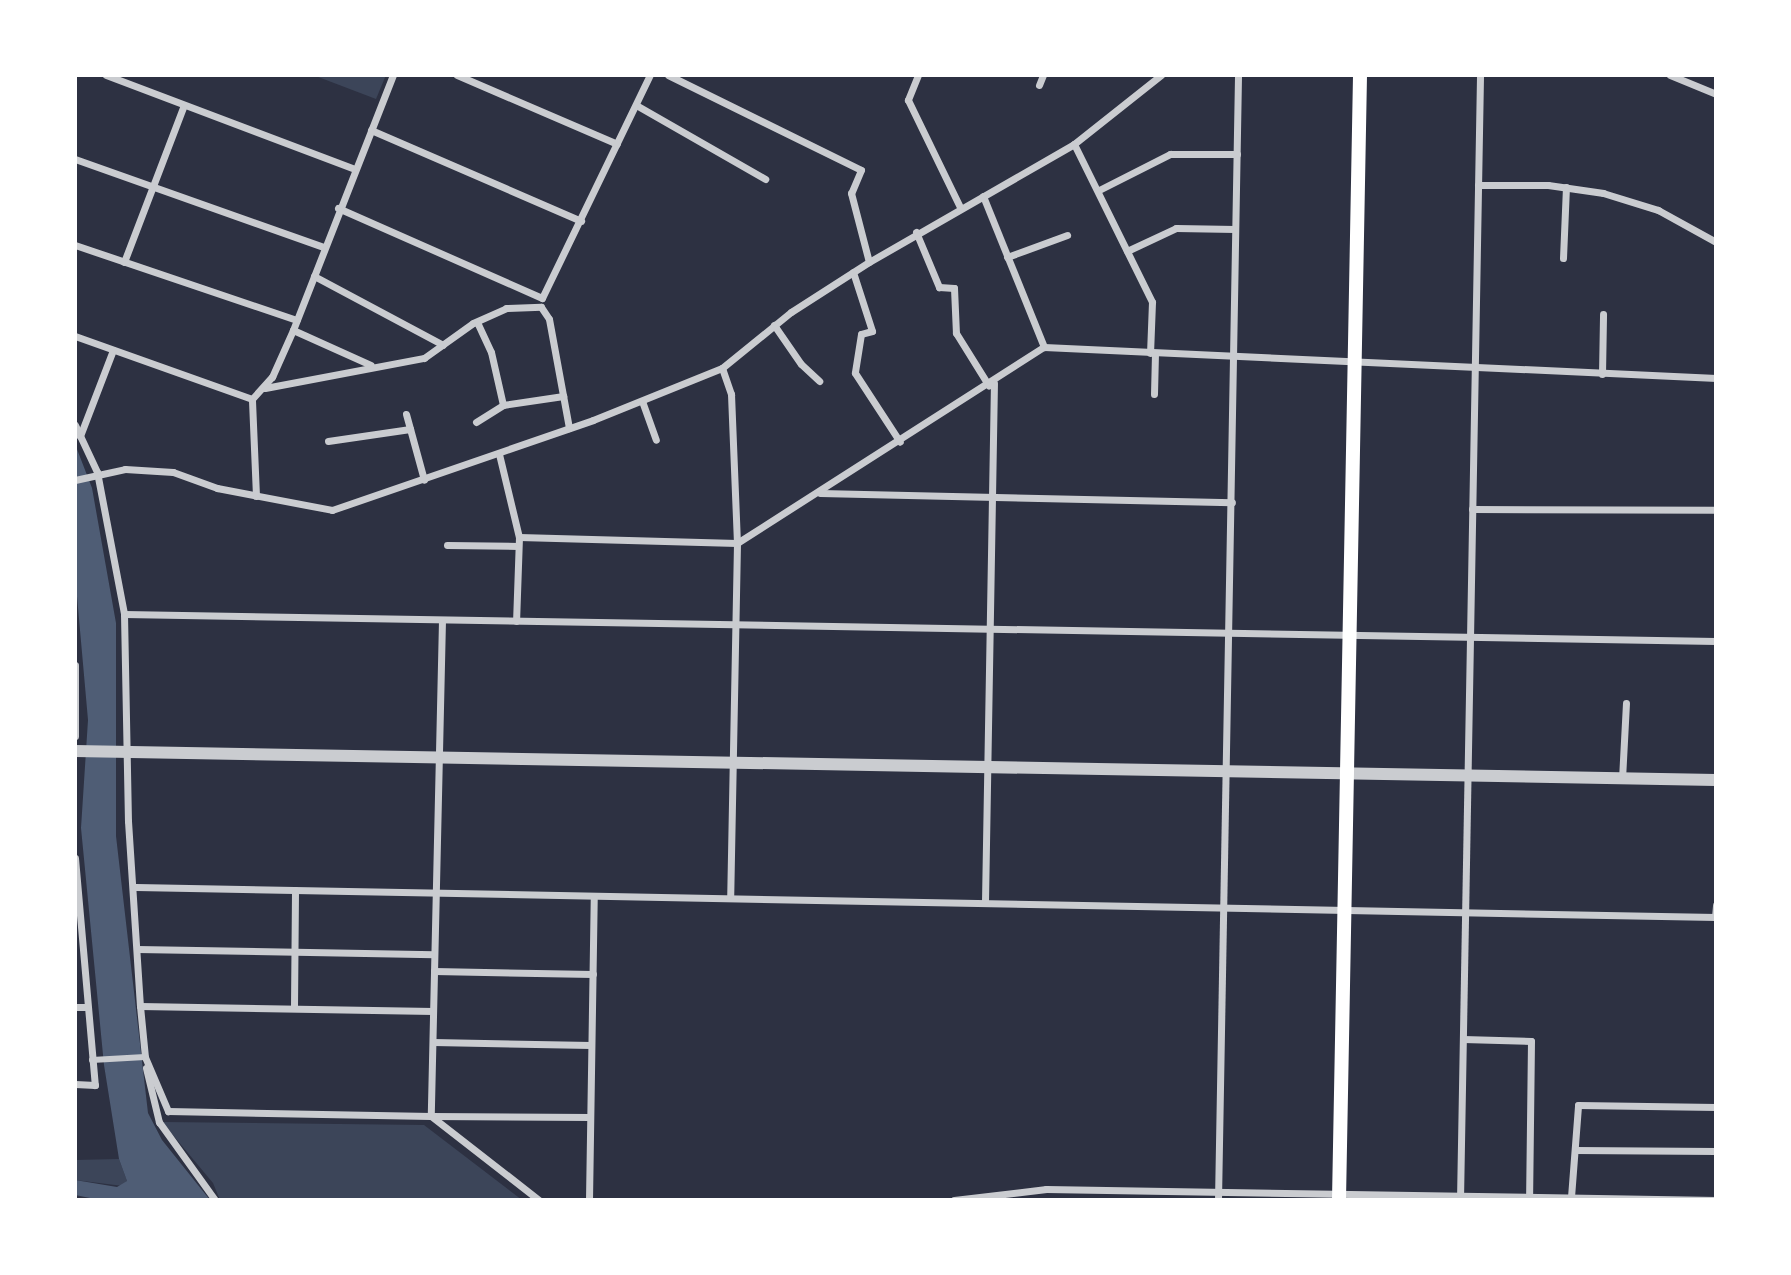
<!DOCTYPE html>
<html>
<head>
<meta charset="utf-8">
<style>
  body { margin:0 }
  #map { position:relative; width:1791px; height:1275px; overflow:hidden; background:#2d3142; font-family:"Exo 2",sans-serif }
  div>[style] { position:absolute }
  .green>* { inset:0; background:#3c4559 }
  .water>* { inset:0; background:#4f5d75 }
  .pedestrian>* { height:6px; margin:-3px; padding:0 3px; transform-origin:3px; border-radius:3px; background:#caccd0 }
  .minor>* { height:7px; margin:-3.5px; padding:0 3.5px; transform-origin:3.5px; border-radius:3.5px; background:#caccd0 }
  .tertiary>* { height:12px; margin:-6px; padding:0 6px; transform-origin:6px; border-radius:6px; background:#caccd0 }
  .secondary>* { height:14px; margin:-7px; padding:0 7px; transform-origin:7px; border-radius:7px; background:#fff }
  span { translate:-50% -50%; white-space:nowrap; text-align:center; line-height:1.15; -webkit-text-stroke:5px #fff; paint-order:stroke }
  .frame { position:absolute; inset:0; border:77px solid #fff; pointer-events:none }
</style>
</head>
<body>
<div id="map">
  <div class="green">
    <div style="clip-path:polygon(313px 75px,386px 75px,376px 99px)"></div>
    <div style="clip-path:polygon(162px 1122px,424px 1125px,522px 1200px,220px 1200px,213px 1183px)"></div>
    <div style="clip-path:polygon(119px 1159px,127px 1181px,123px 1186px,75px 1180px,75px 1160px)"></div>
  </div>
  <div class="water">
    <div style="clip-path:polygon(75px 444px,92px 488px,116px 623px,116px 836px,148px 1113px,162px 1140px,210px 1200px,100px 1200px,75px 1195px,75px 1180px,117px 1187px,127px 1181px,119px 1159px,104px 1065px,81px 828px,88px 720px,75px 574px)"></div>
  </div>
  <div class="pedestrian">
    <div style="left:92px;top:1060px;width:53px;rotate:-3.2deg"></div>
  </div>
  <div class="minor">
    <div style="left:106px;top:75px;width:266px;rotate:20.7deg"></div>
    <div style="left:457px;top:75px;width:174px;rotate:23.3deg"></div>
    <div style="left:668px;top:75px;width:215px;rotate:26.2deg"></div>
    <div style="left:861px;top:170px;width:25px;rotate:113deg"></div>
    <div style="left:851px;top:193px;width:71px;rotate:75.4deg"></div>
    <div style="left:918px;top:75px;width:27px;rotate:112deg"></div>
    <div style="left:908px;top:100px;width:119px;rotate:64.1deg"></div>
    <div style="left:1670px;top:75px;width:50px;rotate:22.4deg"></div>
    <div style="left:1039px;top:85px;width:11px;rotate:-68deg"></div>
    <div style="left:636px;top:105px;width:149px;rotate:29.8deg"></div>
    <div style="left:371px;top:130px;width:229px;rotate:23.4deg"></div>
    <div style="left:1074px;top:144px;width:176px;rotate:63.7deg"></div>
    <div style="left:1152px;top:302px;width:51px;rotate:92.2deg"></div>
    <div style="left:75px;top:159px;width:264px;rotate:19.5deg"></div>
    <div style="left:1478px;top:185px;width:70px"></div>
    <div style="left:1548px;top:185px;width:56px;rotate:8.3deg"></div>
    <div style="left:1603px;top:193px;width:58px;rotate:17.2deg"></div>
    <div style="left:1658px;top:210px;width:66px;rotate:28.9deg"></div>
    <div style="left:1099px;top:190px;width:80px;rotate:-26.9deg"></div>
    <div style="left:1170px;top:154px;width:67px"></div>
    <div style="left:983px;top:196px;width:163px;rotate:68deg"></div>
    <div style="left:338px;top:208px;width:223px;rotate:23.8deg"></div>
    <div style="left:542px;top:298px;width:248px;rotate:-64.2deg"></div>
    <div style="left:916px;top:232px;width:60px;rotate:67.3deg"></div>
    <div style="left:939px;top:287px;width:15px;rotate:4deg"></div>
    <div style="left:954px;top:288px;width:45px;rotate:87.5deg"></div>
    <div style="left:956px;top:333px;width:62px;rotate:58.1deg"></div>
    <div style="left:75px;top:245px;width:234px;rotate:18.7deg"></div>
    <div style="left:1127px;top:251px;width:54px;rotate:-25.1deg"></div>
    <div style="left:1176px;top:228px;width:59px;rotate:1deg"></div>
    <div style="left:1007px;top:257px;width:64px;rotate:-20.1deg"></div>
    <div style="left:1563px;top:258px;width:71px;rotate:-87.6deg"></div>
    <div style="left:124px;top:262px;width:168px;rotate:-69.1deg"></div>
    <div style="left:853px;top:272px;width:62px;rotate:72.1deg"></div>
    <div style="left:872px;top:331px;width:11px;rotate:165deg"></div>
    <div style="left:861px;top:334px;width:39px;rotate:99deg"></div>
    <div style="left:855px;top:373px;width:82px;rotate:56.9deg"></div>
    <div style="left:314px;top:276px;width:146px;rotate:28.1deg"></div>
    <div style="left:477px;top:322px;width:33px;rotate:65deg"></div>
    <div style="left:491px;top:352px;width:54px;rotate:77.2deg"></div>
    <div style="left:774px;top:325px;width:47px;rotate:55.3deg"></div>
    <div style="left:801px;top:364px;width:25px;rotate:43deg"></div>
    <div style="left:293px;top:330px;width:85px;rotate:24.2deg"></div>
    <div style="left:75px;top:336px;width:188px;rotate:19.6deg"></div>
    <div style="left:722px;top:368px;width:28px;rotate:71deg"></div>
    <div style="left:731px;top:394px;width:149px;rotate:87.7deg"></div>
    <div style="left:737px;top:543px;width:354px;rotate:91.1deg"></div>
    <div style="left:1602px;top:374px;width:60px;rotate:-89deg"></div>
    <div style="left:265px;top:388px;width:162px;rotate:-10.7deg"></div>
    <div style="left:424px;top:358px;width:60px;rotate:-35.5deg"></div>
    <div style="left:473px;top:323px;width:36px;rotate:-24deg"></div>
    <div style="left:506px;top:308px;width:35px;rotate:-2deg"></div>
    <div style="left:541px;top:307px;width:14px;rotate:56deg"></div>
    <div style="left:549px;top:319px;width:111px;rotate:79.6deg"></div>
    <div style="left:1154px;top:394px;width:41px;rotate:-88.6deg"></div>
    <div style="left:642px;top:401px;width:41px;rotate:70.3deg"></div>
    <div style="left:406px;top:414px;width:68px;rotate:74.7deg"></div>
    <div style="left:476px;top:422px;width:32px;rotate:-32deg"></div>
    <div style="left:503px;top:405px;width:61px;rotate:-8.5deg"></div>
    <div style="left:75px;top:425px;width:52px;rotate:64.9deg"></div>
    <div style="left:97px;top:472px;width:145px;rotate:79.2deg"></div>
    <div style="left:124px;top:614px;width:207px;rotate:88.9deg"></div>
    <div style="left:128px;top:821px;width:185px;rotate:86.3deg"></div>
    <div style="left:140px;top:1006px;width:51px;rotate:84.4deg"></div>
    <div style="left:145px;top:1057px;width:59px;rotate:66.9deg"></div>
    <div style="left:168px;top:1111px;width:263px;rotate:1.1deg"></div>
    <div style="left:431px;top:1116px;width:137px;rotate:37.9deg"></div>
    <div style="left:80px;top:436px;width:92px;rotate:-69deg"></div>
    <div style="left:328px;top:441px;width:83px;rotate:-8.3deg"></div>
    <div style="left:499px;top:454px;width:85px;rotate:76.5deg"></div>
    <div style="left:519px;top:537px;width:84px;rotate:92deg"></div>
    <div style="left:75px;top:480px;width:51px;rotate:-12.4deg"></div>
    <div style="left:125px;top:469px;width:48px;rotate:3.6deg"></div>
    <div style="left:173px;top:472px;width:47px;rotate:20deg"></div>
    <div style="left:217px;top:488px;width:117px;rotate:10.8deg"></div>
    <div style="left:332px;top:510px;width:276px;rotate:-19deg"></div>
    <div style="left:593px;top:420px;width:139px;rotate:-22deg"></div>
    <div style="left:722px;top:368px;width:89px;rotate:-39.1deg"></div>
    <div style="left:791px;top:312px;width:93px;rotate:-32.7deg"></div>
    <div style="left:869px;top:262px;width:237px;rotate:-29.9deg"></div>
    <div style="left:1074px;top:144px;width:111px;rotate:-38.4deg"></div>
    <div style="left:820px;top:493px;width:412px;rotate:1.3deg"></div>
    <div style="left:256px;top:496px;width:97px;rotate:-92.4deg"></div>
    <div style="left:252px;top:399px;width:30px;rotate:-48deg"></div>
    <div style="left:272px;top:377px;width:51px;rotate:-65.9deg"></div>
    <div style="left:293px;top:330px;width:274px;rotate:-68.6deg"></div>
    <div style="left:1472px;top:509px;width:244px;rotate:0.2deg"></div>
    <div style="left:519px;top:537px;width:218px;rotate:1.6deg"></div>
    <div style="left:737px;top:543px;width:364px;rotate:-32.6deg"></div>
    <div style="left:1044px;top:347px;width:673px;rotate:2.64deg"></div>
    <div style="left:447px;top:545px;width:71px;rotate:0.8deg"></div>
    <div style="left:124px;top:614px;width:1592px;rotate:0.97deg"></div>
    <div style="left:442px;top:620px;width:496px;rotate:91.3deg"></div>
    <div style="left:431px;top:1116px;width:159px;rotate:0.4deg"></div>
    <div style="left:75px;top:665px;width:71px;rotate:90deg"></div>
    <div style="left:1622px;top:779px;width:76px;rotate:-87deg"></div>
    <div style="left:75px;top:858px;width:228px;rotate:85deg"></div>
    <div style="left:95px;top:1085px;width:20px;rotate:-177deg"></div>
    <div style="left:136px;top:887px;width:1580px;rotate:1.09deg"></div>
    <div style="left:985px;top:902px;width:519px;rotate:-89.01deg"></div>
    <div style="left:1715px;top:917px;width:12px;rotate:-85deg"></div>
    <div style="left:137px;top:949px;width:297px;rotate:1deg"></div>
    <div style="left:434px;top:971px;width:159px;rotate:1.1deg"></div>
    <div style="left:140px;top:1006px;width:293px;rotate:1deg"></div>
    <div style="left:75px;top:1007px;width:12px"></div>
    <div style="left:294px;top:1007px;width:117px;rotate:-89.5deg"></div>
    <div style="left:1463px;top:1039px;width:68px;rotate:1.7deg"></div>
    <div style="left:1531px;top:1041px;width:156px;rotate:90.7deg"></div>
    <div style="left:433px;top:1042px;width:158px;rotate:1.1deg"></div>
    <div style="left:146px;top:1068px;width:56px;rotate:76.5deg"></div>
    <div style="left:159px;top:1122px;width:96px;rotate:54.3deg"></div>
    <div style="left:1575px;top:1150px;width:141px;rotate:0.4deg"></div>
    <div style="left:1571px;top:1197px;width:92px;rotate:-85.6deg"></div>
    <div style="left:1578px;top:1105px;width:138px;rotate:0.8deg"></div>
    <div style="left:589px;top:1200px;width:304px;rotate:-89.1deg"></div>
    <div style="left:954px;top:1200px;width:93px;rotate:-6.8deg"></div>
    <div style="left:1046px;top:1189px;width:670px;rotate:0.94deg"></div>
    <div style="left:1218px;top:1200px;width:1125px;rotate:-88.98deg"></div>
    <div style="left:1460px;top:1200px;width:1125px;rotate:-88.98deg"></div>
  </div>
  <div class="tertiary">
    <div style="left:75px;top:751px;width:1641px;rotate:1.01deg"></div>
  </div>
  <div class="secondary">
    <div style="left:1339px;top:1200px;width:1125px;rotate:-88.93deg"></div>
  </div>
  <div class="frame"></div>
</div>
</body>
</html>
